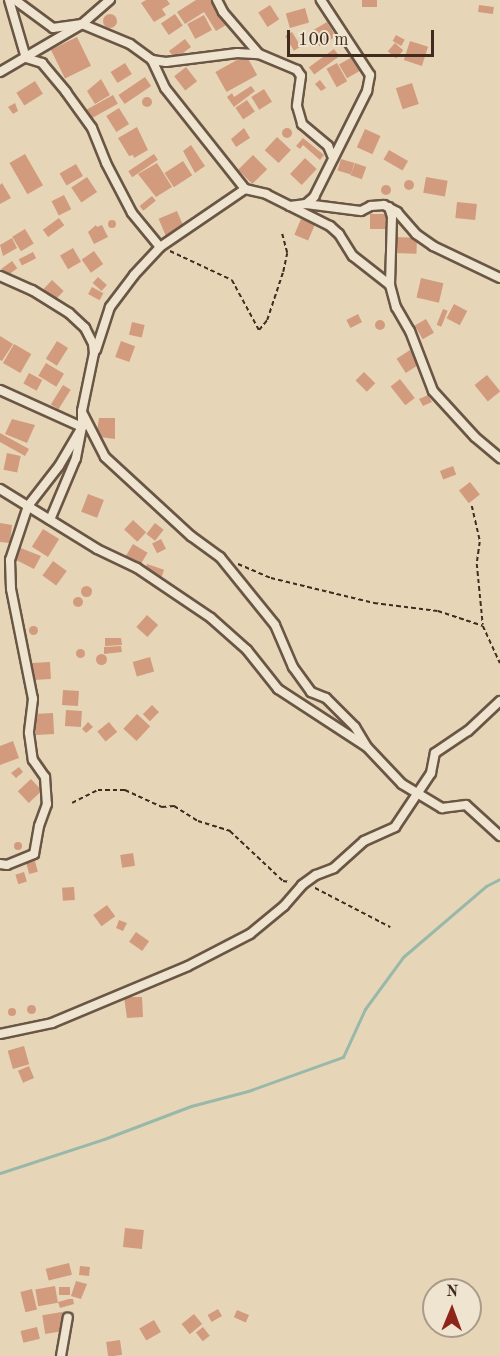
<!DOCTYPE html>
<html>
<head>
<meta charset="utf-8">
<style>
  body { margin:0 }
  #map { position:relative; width:500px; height:1356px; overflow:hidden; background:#e7d5b7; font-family:"Old Standard TT",serif }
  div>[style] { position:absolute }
  .stream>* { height:3px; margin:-1.5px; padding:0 1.5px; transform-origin:1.5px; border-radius:1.5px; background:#98b9a9 }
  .building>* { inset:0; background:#d29b7e; transform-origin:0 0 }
  .round { border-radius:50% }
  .path>* { height:1.5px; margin-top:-0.75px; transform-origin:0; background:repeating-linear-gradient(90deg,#412b1f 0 4.5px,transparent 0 7.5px) }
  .roads { filter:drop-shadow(2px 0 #6a5645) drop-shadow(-2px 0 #6a5645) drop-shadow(0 2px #6a5645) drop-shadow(0 -2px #6a5645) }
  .minor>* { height:8px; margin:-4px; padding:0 4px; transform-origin:4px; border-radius:4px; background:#efe4d0 }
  span { translate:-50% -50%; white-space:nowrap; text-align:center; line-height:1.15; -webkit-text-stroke:4.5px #efe4d0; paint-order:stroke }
  .north { position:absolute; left:422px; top:1278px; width:60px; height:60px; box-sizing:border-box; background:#efe4d0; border:2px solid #a99a89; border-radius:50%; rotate:1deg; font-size:16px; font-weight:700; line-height:24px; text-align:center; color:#412b1f }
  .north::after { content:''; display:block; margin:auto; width:21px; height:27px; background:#8f2418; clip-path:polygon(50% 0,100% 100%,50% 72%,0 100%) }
  .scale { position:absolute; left:287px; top:30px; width:147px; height:27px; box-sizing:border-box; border:3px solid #412b1f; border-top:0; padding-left:8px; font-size:18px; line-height:21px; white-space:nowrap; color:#412b1f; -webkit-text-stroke:4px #efe4d0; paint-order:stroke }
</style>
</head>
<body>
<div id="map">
  <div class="stream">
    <div style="left:0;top:1173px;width:109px;rotate:-18.1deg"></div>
    <div style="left:104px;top:1139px;width:93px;rotate:-20.8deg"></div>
    <div style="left:191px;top:1106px;width:59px;rotate:-14.7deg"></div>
    <div style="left:248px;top:1091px;width:101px;rotate:-19.7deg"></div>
    <div style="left:343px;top:1057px;width:53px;rotate:-65.4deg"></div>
    <div style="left:365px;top:1009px;width:64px;rotate:-53.8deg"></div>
    <div style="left:403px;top:957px;width:109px;rotate:-40.5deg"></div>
    <div style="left:486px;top:886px;width:16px;rotate:-27deg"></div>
  </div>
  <div class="building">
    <div style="clip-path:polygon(146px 0,167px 0,170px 4px,162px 9px,166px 15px,154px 22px,141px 3px)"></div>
    <div style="clip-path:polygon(196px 0,211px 0,226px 25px,216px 31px,204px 12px,185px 24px,177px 12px)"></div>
    <div style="left:362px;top:0;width:15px;height:7px"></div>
    <div style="left:270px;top:5px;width:17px;height:14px;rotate:57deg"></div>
    <div style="left:479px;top:5px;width:15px;height:7px;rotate:8deg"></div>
    <div style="left:305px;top:8px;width:15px;height:20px;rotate:74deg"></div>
    <div class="round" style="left:103px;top:14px;width:14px;height:14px"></div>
    <div style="left:175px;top:14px;width:14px;height:17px;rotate:56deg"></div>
    <div style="left:204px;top:15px;width:17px;height:19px;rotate:62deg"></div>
    <div style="left:327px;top:22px;width:17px;height:19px;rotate:59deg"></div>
    <div style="left:292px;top:32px;width:17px;height:8px;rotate:59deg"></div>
    <div style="left:396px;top:35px;width:10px;height:7px;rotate:29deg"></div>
    <div style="left:77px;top:37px;width:32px;height:29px;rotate:64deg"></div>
    <div style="left:185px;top:39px;width:10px;height:20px;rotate:53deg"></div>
    <div style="left:410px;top:41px;width:19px;height:20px;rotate:18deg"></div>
    <div style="left:395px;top:43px;width:11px;height:11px;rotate:41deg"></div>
    <div style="left:334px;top:49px;width:9px;height:31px;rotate:54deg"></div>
    <div style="left:246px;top:55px;width:23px;height:35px;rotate:61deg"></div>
    <div style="left:352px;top:57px;width:16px;height:15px;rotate:60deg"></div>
    <div style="left:125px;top:63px;width:13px;height:17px;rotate:58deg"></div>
    <div style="left:337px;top:63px;width:21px;height:12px;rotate:61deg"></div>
    <div style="left:186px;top:67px;width:18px;height:15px;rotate:52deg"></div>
    <div style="left:145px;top:77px;width:11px;height:32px;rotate:56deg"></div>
    <div style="clip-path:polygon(101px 79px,110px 95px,95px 104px,87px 91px)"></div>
    <div style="clip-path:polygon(320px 80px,326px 88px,321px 91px,315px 84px)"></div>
    <div style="left:35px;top:81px;width:15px;height:22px;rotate:58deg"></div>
    <div style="left:412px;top:83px;width:22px;height:17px;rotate:72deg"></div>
    <div style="clip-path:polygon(251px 86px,255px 91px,234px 107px,227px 97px,232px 93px,234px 97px)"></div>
    <div style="left:264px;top:89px;width:15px;height:15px;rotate:58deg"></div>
    <div style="left:113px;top:95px;width:10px;height:32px;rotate:61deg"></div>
    <div class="round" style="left:142px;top:97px;width:10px;height:10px"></div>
    <div style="left:247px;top:100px;width:14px;height:14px;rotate:56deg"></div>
    <div style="clip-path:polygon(15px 103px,18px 111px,13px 114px,8px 107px)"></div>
    <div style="left:119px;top:108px;width:19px;height:15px;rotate:58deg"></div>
    <div style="clip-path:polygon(137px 127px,148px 150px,134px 158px,133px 155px,129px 156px,118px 138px)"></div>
    <div style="clip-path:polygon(244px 128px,250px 138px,236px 147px,231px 139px)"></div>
    <div class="round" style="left:282px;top:128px;width:10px;height:10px"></div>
    <div style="left:365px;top:129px;width:17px;height:20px;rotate:24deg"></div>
    <div style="left:277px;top:137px;width:19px;height:18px;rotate:43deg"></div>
    <div style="clip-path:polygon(303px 138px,324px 155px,320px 160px,303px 145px,300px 149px,296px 146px)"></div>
    <div style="clip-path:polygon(191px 145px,205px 166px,195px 173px,183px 151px)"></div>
    <div style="left:389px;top:150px;width:22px;height:11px;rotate:30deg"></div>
    <div style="left:25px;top:154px;width:36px;height:18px;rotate:60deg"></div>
    <div style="left:154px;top:154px;width:7px;height:31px;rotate:56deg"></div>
    <div style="left:253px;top:155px;width:20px;height:21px;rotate:45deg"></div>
    <div style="left:305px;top:158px;width:16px;height:22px;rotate:43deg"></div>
    <div style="left:341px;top:159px;width:14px;height:12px;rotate:17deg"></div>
    <div style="left:183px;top:161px;width:17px;height:22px;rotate:57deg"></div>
    <div style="clip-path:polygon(157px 163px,172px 187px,156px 197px,138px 174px)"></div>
    <div style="left:355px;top:163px;width:12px;height:13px;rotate:20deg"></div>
    <div style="left:76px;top:164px;width:14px;height:19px;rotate:60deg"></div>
    <div style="left:87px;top:177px;width:18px;height:19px;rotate:56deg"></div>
    <div style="left:426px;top:177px;width:22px;height:16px;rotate:10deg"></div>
    <div class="round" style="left:404px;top:180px;width:10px;height:10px"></div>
    <div style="clip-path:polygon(2px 183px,11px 198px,0 204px,0 185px)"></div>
    <div class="round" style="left:381px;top:185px;width:10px;height:10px"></div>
    <div style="left:64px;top:195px;width:16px;height:14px;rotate:63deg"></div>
    <div style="left:152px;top:196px;width:6px;height:16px;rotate:51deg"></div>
    <div style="left:457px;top:202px;width:20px;height:16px;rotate:6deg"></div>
    <div style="left:177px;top:211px;width:21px;height:20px;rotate:67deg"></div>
    <div style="left:370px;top:214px;width:17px;height:15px"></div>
    <div style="left:59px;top:218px;width:9px;height:20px;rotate:54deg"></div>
    <div style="left:301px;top:219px;width:15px;height:17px;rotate:23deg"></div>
    <div class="round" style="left:108px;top:220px;width:8px;height:8px"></div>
    <div style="clip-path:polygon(96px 225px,97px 227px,102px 225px,108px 237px,94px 244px,88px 232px)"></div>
    <div style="left:25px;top:229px;width:17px;height:15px;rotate:59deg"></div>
    <div style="left:392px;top:237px;width:25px;height:16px;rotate:2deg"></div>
    <div style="clip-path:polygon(12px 238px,17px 248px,3px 256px,0 245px)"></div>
    <div style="left:73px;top:248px;width:16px;height:15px;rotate:60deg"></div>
    <div style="left:94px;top:251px;width:16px;height:15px;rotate:55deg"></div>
    <div style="left:33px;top:252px;width:7px;height:16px;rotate:63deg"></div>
    <div style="left:12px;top:261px;width:9px;height:13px;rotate:54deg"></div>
    <div style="left:98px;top:277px;width:12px;height:8px;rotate:42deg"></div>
    <div style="left:421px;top:278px;width:23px;height:20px;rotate:13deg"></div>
    <div style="left:52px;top:280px;width:16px;height:16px;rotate:43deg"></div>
    <div style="left:92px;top:287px;width:13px;height:8px;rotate:29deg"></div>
    <div style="left:454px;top:304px;width:15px;height:16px;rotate:28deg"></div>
    <div style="left:443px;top:309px;width:5px;height:17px;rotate:22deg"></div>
    <div style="left:358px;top:314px;width:9px;height:13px;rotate:63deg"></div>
    <div style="left:426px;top:319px;width:16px;height:13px;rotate:60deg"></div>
    <div class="round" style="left:375px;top:320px;width:10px;height:10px"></div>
    <div style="left:132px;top:322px;width:13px;height:13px;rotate:13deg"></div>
    <div style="clip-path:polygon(0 336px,13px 344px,2px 361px,0 360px)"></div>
    <div style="left:57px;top:341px;width:13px;height:21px;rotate:32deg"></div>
    <div style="left:121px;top:341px;width:15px;height:17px;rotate:20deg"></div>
    <div style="left:14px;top:344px;width:20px;height:22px;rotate:30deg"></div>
    <div style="left:410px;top:350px;width:17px;height:16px;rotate:57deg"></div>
    <div style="left:46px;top:363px;width:21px;height:15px;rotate:31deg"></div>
    <div style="left:364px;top:372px;width:16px;height:12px;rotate:45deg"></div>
    <div style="left:29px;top:373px;width:15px;height:12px;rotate:28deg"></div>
    <div style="left:487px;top:375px;width:21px;height:16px;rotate:51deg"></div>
    <div style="left:400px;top:379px;width:24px;height:12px;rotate:52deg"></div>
    <div style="left:63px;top:385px;width:9px;height:23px;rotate:32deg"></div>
    <div style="clip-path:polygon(428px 395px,432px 402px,423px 406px,419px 399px)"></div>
    <div style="clip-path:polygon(99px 418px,115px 418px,115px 439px,100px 437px,100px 432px,97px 432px)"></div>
    <div style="clip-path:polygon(12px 419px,35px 425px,27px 443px,5px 434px)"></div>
    <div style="clip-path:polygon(0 433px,29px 449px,25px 456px,0 442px)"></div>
    <div style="left:7px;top:453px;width:14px;height:17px;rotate:12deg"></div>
    <div style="left:453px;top:466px;width:9px;height:14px;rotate:69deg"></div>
    <div style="left:470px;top:482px;width:16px;height:14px;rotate:52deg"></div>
    <div style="left:88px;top:494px;width:17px;height:19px;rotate:21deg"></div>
    <div style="left:133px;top:520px;width:18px;height:13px;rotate:43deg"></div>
    <div style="clip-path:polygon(0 523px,12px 525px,10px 543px,0 542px)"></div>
    <div style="left:155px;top:523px;width:11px;height:14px;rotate:38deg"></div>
    <div style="left:43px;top:529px;width:19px;height:21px;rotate:32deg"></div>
    <div style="left:161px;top:539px;width:11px;height:10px;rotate:63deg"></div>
    <div style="left:133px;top:544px;width:17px;height:14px;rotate:31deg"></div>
    <div style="clip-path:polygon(18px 547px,41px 556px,34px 569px,12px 558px)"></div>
    <div style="left:53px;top:561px;width:17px;height:18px;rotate:36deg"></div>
    <div style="left:147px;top:564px;width:18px;height:7px;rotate:19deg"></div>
    <div class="round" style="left:80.5px;top:585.5px;width:11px;height:11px"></div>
    <div class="round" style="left:73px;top:597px;width:10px;height:10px"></div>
    <div style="left:147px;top:615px;width:15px;height:16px;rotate:42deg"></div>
    <div class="round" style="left:28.5px;top:625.5px;width:9px;height:9px"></div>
    <div style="clip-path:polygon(105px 638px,121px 638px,122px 645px,105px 646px)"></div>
    <div style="clip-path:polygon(121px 646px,122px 652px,104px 654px,104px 647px)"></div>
    <div class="round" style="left:75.5px;top:648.5px;width:9px;height:9px"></div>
    <div class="round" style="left:95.5px;top:653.5px;width:11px;height:11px"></div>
    <div style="left:150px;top:657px;width:15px;height:18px;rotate:74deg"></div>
    <div style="left:50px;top:662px;width:17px;height:18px;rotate:87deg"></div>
    <div style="left:63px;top:690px;width:16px;height:15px;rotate:4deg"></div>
    <div style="left:152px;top:705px;width:10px;height:13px;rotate:45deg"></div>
    <div style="left:66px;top:710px;width:16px;height:16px;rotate:4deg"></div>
    <div style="left:53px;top:713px;width:21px;height:18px;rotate:87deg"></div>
    <div style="left:137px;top:714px;width:18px;height:20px;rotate:43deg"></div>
    <div style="clip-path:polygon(88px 722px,93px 727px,86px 733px,82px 729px)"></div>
    <div style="left:109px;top:722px;width:13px;height:15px;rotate:51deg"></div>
    <div style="clip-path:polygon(13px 741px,19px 758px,0 765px,0 746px)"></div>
    <div style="clip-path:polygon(19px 767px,23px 772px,16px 778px,11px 773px)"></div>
    <div style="left:31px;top:779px;width:16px;height:18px;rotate:47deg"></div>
    <div class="round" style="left:14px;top:842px;width:8px;height:8px"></div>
    <div style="left:133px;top:853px;width:13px;height:13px;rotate:81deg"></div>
    <div style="left:35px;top:861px;width:11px;height:9px;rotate:75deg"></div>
    <div style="left:24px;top:872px;width:10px;height:9px;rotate:73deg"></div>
    <div style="left:74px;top:887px;width:13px;height:12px;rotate:86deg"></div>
    <div style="left:107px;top:905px;width:14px;height:17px;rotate:54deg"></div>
    <div style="clip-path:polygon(119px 920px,127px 923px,123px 931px,116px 928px)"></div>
    <div style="left:136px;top:932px;width:16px;height:12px;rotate:35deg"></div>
    <div style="clip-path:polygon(124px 997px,142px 997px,143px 1017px,127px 1018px)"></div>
    <div class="round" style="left:26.5px;top:1004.5px;width:9px;height:9px"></div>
    <div class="round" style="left:8px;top:1008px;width:8px;height:8px"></div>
    <div style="left:24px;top:1046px;width:19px;height:17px;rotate:74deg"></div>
    <div style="left:29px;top:1066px;width:13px;height:12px;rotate:67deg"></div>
    <div style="left:125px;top:1228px;width:19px;height:19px;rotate:6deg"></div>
    <div style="left:69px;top:1263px;width:12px;height:24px;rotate:76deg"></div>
    <div style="left:80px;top:1266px;width:10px;height:9px;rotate:6deg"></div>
    <div style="clip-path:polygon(76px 1281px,87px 1284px,81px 1299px,71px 1296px)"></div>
    <div style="left:55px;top:1286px;width:17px;height:20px;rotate:80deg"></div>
    <div style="left:59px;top:1287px;width:11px;height:8px"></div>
    <div style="left:32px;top:1289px;width:21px;height:12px;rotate:76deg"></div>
    <div style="clip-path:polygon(69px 1299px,73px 1299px,74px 1304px,60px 1308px,58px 1302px)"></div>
    <div style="left:218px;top:1309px;width:8px;height:12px;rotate:60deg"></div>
    <div style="left:237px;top:1310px;width:13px;height:8px;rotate:23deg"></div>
    <div style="left:62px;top:1312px;width:19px;height:20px;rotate:81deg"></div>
    <div style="left:194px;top:1314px;width:13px;height:16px;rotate:51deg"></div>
    <div style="left:154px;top:1320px;width:14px;height:17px;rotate:60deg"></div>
    <div style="left:37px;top:1327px;width:12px;height:17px;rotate:76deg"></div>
    <div style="left:203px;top:1327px;width:11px;height:9px;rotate:52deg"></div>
    <div style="left:120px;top:1340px;width:15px;height:14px;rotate:82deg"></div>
  </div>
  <div class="path">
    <div style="left:170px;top:251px;width:68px;rotate:25.1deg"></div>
    <div style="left:232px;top:280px;width:57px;rotate:61.6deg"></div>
    <div style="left:259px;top:330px;width:13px;rotate:-51deg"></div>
    <div style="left:267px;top:320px;width:51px;rotate:-71.6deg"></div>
    <div style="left:283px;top:272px;width:19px;rotate:-78deg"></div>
    <div style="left:287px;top:253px;width:20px;rotate:-105deg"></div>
    <div style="left:472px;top:506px;width:37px;rotate:77deg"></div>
    <div style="left:480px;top:542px;width:22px;rotate:98deg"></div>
    <div style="left:477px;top:564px;width:61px;rotate:84.4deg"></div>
    <div style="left:238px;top:564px;width:36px;rotate:23deg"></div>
    <div style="left:271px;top:578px;width:106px;rotate:13.6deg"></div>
    <div style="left:374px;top:603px;width:64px;rotate:7.1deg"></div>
    <div style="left:438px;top:611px;width:47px;rotate:18.4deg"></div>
    <div style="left:483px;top:626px;width:41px;rotate:65.3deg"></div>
    <div style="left:72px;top:803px;width:29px;rotate:-27deg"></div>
    <div style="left:98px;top:790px;width:27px"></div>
    <div style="left:125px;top:790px;width:41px;rotate:24.7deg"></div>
    <div style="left:162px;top:807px;width:12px;rotate:-5deg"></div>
    <div style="left:174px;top:806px;width:28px;rotate:32deg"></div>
    <div style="left:198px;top:821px;width:34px;rotate:17deg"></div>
    <div style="left:230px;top:831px;width:73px;rotate:43.3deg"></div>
    <div style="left:283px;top:881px;width:7px;rotate:8deg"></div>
    <div style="left:315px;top:888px;width:85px;rotate:27.5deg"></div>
  </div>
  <div class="roads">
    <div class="minor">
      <div style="left:9px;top:0;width:60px;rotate:73.7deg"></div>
      <div style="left:26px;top:58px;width:17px;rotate:17deg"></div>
      <div style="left:42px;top:63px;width:38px;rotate:50deg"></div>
      <div style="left:66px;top:92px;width:44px;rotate:54.2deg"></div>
      <div style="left:92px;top:128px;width:38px;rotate:68deg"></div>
      <div style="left:106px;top:163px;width:56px;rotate:62.5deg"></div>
      <div style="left:132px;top:213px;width:44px;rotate:50.5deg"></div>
      <div style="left:15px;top:0;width:47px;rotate:36.4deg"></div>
      <div style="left:53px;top:28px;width:29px;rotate:-8deg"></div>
      <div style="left:82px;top:24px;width:52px;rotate:22.6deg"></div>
      <div style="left:130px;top:44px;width:27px;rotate:36deg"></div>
      <div style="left:152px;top:60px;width:31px;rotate:65deg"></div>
      <div style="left:165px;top:88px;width:129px;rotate:51.6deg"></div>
      <div style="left:217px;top:0;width:13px;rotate:63deg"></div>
      <div style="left:223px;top:12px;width:55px;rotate:49.4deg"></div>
      <div style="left:152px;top:60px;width:14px;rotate:8deg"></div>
      <div style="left:166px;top:62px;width:72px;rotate:-7.2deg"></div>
      <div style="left:237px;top:53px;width:22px;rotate:3deg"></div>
      <div style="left:259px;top:54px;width:41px;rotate:22.8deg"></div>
      <div style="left:297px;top:70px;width:7px;rotate:56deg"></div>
      <div style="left:301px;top:76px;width:30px;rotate:98deg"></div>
      <div style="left:297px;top:106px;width:19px;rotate:74deg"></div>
      <div style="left:302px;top:124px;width:34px;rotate:40deg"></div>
      <div style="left:328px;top:146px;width:13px;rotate:67deg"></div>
      <div style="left:0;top:72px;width:95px;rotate:-30.3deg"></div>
      <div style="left:82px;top:24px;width:37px;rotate:-41deg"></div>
      <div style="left:306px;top:204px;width:11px;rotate:-41deg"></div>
      <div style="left:314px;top:197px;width:119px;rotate:-63.4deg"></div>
      <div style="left:367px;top:91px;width:16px;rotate:-79deg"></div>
      <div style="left:370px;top:75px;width:90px;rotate:-123.2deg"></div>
      <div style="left:290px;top:206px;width:16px;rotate:-7deg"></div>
      <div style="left:306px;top:204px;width:55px;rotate:7.3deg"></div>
      <div style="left:361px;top:211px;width:11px;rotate:-27deg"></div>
      <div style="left:371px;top:206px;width:13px;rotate:-4deg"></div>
      <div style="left:384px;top:205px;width:15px;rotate:28deg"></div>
      <div style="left:397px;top:212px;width:29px;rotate:49deg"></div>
      <div style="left:416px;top:234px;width:21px;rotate:35deg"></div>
      <div style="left:433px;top:246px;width:74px;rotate:25.5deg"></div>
      <div style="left:389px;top:207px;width:10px;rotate:73deg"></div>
      <div style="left:392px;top:217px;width:68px;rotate:91.7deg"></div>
      <div style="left:0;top:276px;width:35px;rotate:24deg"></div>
      <div style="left:32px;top:290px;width:44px;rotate:31.9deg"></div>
      <div style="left:69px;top:313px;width:22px;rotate:43deg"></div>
      <div style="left:85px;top:328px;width:18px;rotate:63deg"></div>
      <div style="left:93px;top:344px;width:9px;rotate:84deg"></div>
      <div style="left:94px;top:353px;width:59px;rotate:101.7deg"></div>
      <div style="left:82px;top:411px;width:16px;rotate:90deg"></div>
      <div style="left:82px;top:427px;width:45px;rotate:120.5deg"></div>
      <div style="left:59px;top:466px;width:51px;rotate:127.8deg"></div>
      <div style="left:28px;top:506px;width:57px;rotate:108.4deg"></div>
      <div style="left:10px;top:560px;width:29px;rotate:88deg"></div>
      <div style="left:11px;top:589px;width:112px;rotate:78.7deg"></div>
      <div style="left:33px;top:699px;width:34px;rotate:97deg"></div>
      <div style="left:29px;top:733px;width:27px;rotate:82deg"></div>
      <div style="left:33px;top:760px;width:21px;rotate:55deg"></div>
      <div style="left:45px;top:777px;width:27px;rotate:86deg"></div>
      <div style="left:47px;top:804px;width:23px;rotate:110deg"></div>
      <div style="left:39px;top:826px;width:28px;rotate:100deg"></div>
      <div style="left:34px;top:854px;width:29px;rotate:158deg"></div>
      <div style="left:7px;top:865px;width:7px;rotate:-172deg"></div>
      <div style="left:96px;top:350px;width:45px;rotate:-72deg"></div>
      <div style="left:110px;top:307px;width:40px;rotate:-53deg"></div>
      <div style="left:134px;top:275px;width:38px;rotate:-47deg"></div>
      <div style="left:160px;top:247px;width:103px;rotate:-34.3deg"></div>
      <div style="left:245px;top:189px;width:22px;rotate:13deg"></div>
      <div style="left:266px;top:194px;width:72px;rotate:26.6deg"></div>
      <div style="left:330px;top:226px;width:12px;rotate:42deg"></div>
      <div style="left:339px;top:234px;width:26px;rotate:58deg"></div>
      <div style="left:353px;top:256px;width:47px;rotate:38.1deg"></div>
      <div style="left:390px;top:285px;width:23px;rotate:75deg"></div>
      <div style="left:396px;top:307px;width:28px;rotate:60deg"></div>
      <div style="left:410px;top:331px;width:64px;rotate:69deg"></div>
      <div style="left:433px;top:391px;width:62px;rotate:47.6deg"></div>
      <div style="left:475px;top:437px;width:33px;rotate:40deg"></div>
      <div style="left:0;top:390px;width:90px;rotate:24.3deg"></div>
      <div style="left:82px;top:427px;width:32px;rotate:101deg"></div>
      <div style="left:76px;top:458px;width:67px;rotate:112.8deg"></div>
      <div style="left:83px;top:414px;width:48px;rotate:62.9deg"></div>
      <div style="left:105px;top:457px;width:117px;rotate:42.6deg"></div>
      <div style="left:191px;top:536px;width:36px;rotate:36deg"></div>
      <div style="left:220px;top:557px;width:87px;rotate:51deg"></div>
      <div style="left:275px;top:625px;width:46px;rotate:66.8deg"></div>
      <div style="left:293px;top:667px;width:31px;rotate:54deg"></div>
      <div style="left:311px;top:692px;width:16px;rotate:22deg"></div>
      <div style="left:326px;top:698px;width:41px;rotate:45deg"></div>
      <div style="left:355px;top:727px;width:21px;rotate:59deg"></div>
      <div style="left:0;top:489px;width:114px;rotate:31.7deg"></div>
      <div style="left:97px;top:549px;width:44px;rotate:25.4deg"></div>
      <div style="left:137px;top:568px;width:89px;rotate:34deg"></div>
      <div style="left:211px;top:618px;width:48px;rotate:41.6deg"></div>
      <div style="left:247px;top:650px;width:50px;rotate:51.5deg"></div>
      <div style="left:278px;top:689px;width:106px;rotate:33.1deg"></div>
      <div style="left:367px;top:747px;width:51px;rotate:46.6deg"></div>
      <div style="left:402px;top:784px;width:47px;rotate:31deg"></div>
      <div style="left:442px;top:808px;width:24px;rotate:-7deg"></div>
      <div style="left:466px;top:805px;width:46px;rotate:42.4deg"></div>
      <div style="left:0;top:1034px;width:53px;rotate:-11.9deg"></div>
      <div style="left:52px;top:1023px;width:147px;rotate:-22.7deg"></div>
      <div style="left:188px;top:966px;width:70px;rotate:-27.3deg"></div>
      <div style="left:250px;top:934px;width:44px;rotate:-39.5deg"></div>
      <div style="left:284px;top:906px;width:28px;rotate:-49deg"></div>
      <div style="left:302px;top:885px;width:17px;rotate:-36deg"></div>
      <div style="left:316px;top:875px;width:19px;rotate:-21deg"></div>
      <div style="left:334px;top:868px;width:40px;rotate:-42deg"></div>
      <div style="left:364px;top:841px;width:34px;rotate:-24deg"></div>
      <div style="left:395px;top:827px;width:65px;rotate:-56.3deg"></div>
      <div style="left:431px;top:773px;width:20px;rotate:-79deg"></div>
      <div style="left:435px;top:753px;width:40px;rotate:-34deg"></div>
      <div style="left:468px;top:731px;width:44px;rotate:-43.2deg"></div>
      <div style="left:61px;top:1356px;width:39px;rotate:-80deg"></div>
    </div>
  </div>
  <div class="north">N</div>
  <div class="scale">100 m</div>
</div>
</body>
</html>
